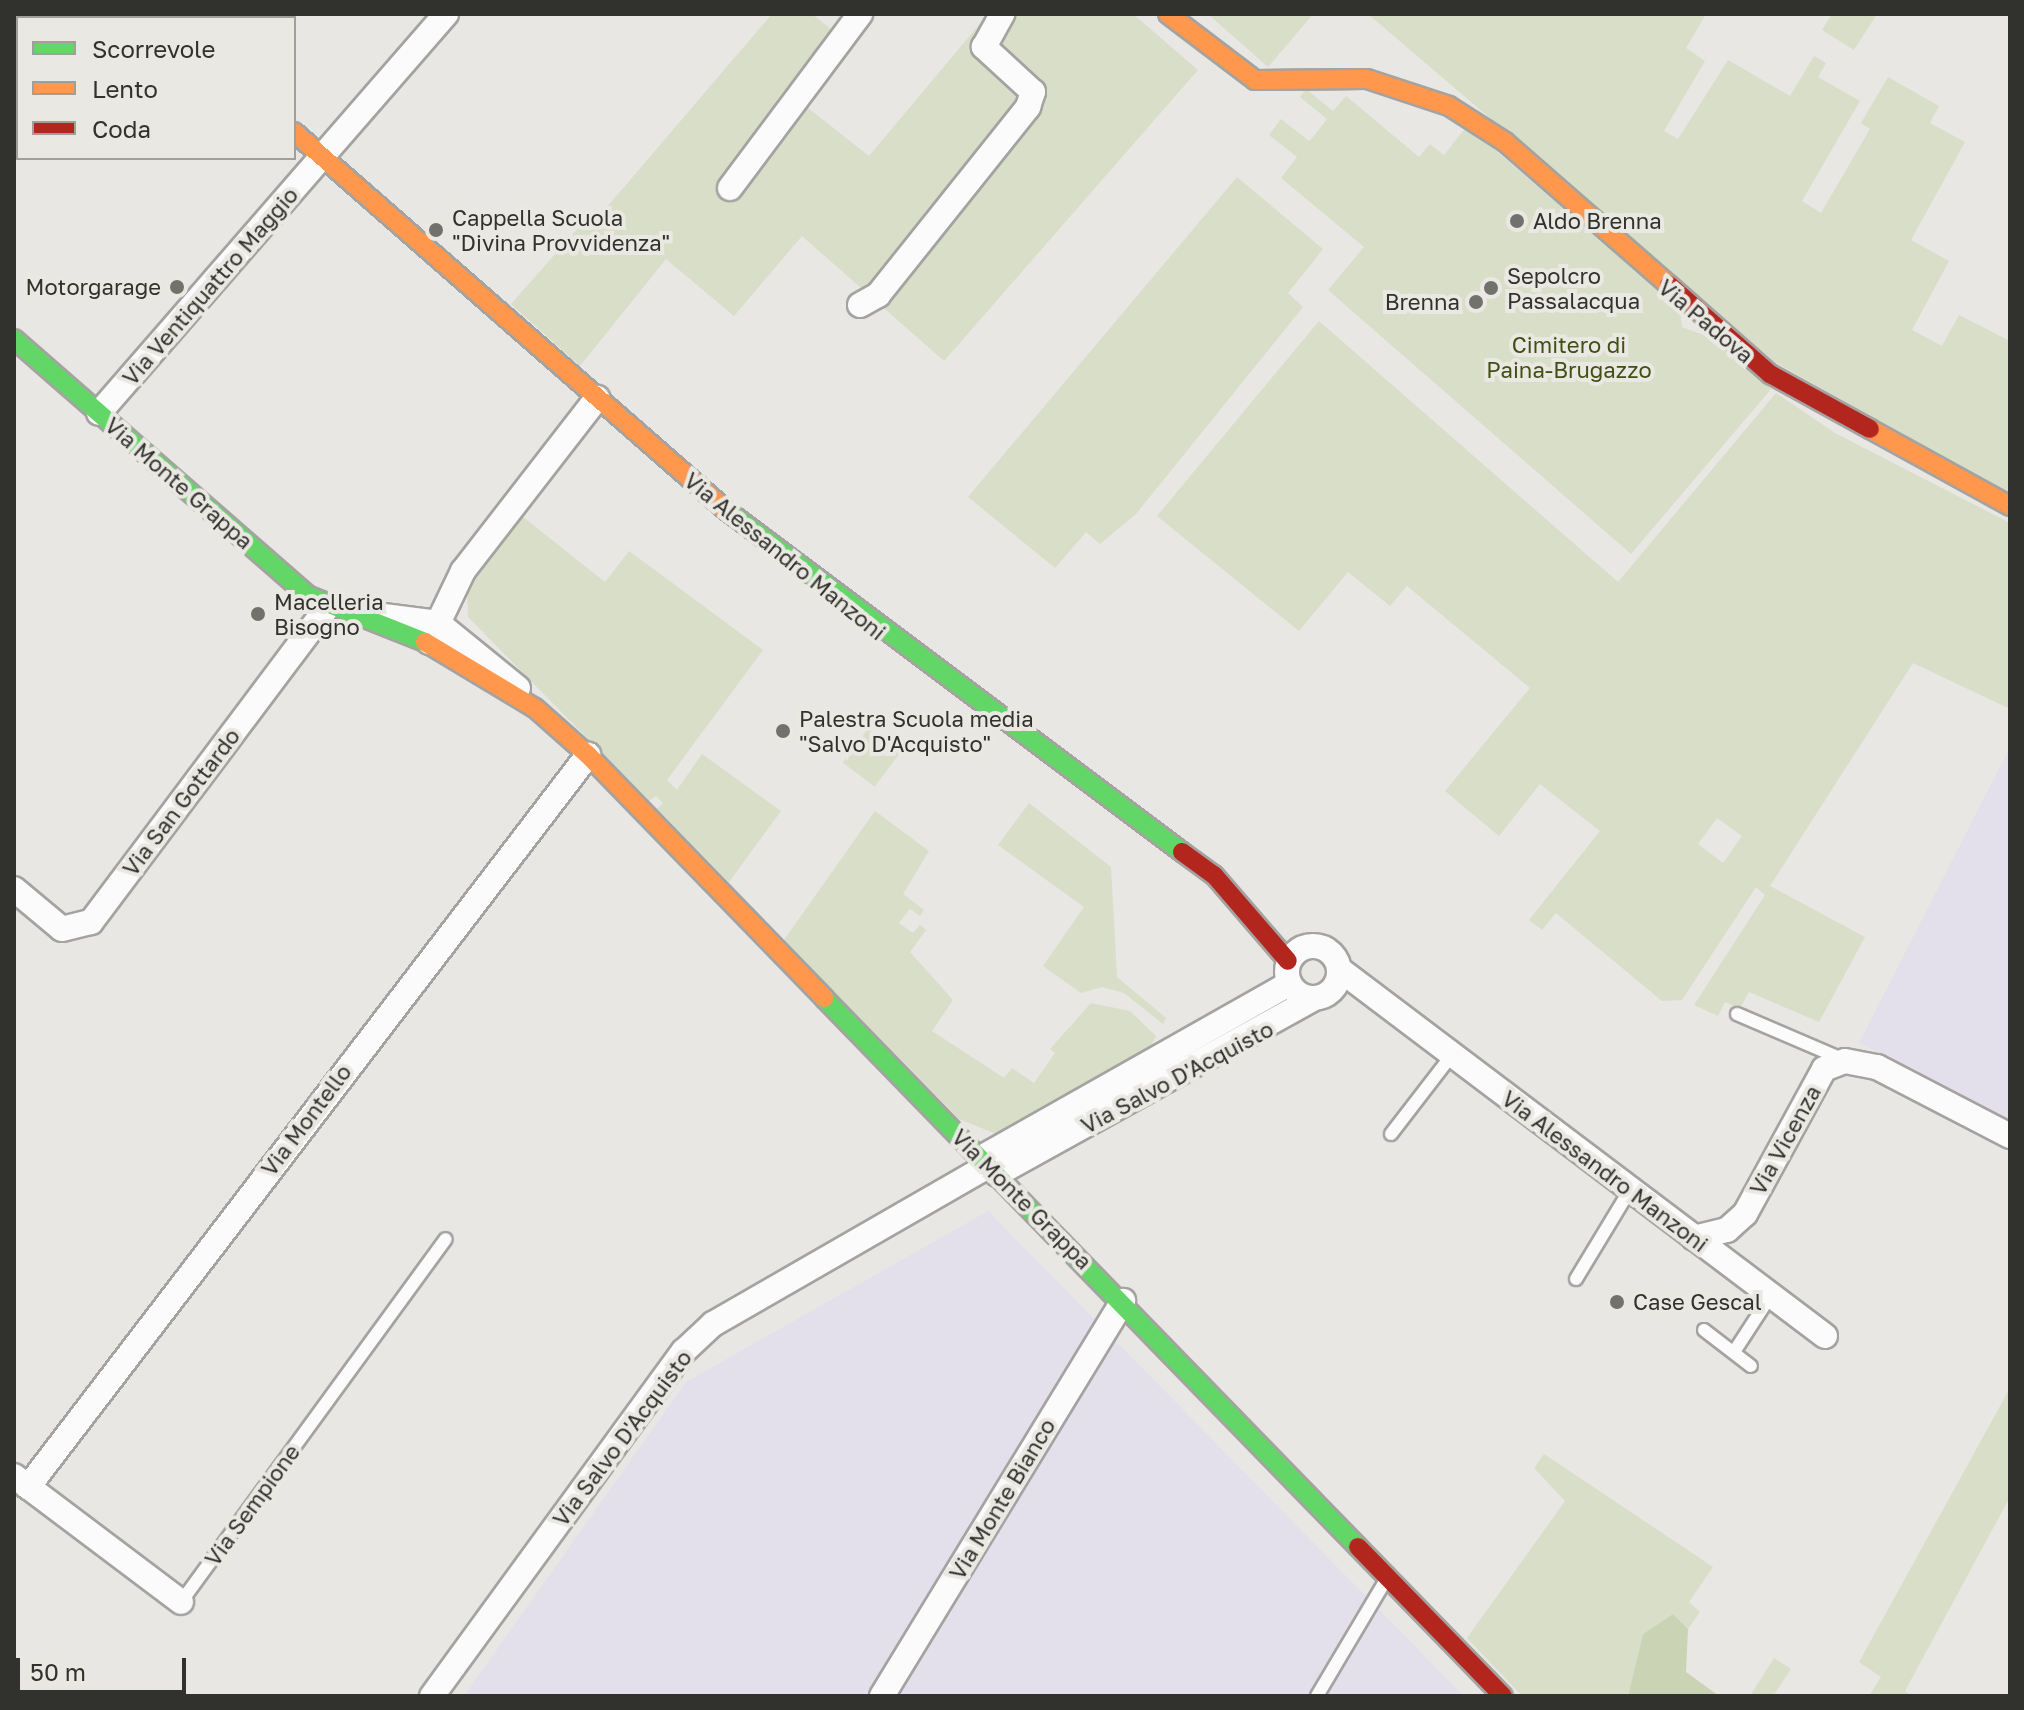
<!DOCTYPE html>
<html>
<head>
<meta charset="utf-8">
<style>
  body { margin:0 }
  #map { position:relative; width:2024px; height:1710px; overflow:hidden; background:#e8e7e4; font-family:"Golos Text",sans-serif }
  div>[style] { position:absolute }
  .industrial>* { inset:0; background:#e4e0eb }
  .green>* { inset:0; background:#d8dec7; transform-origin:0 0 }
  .forest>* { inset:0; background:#cad3b4 }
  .roads { filter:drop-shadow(2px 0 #a4a3a1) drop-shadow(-2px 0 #a4a3a1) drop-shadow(0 2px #a4a3a1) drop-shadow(0 -2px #a4a3a1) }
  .lane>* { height:12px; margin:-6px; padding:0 6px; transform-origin:6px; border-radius:6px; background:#fcfbfb }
  .street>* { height:24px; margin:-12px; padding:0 12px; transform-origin:12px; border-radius:12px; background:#fcfbfb }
  .street>.ring { margin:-12px; padding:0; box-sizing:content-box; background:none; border:24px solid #fcfbfb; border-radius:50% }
  .fast>* { height:18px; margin:-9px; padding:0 9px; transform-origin:9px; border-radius:9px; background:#63d668 }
  .slow>* { height:18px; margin:-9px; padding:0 9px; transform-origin:9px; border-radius:9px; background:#ff974d }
  .jam>* { height:18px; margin:-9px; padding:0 9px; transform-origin:9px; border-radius:9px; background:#b3261e }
  .dots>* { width:22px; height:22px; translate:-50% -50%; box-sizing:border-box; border:4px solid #eae8e2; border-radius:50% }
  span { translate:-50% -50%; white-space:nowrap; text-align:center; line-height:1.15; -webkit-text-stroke:8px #eae8e2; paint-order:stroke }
  .poi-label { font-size:22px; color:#31312e }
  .left { translate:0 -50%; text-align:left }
  .right { translate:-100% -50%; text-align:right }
  .street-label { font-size:22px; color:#31312e }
  .park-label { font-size:22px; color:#414f14 }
  .frame { position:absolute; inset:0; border:16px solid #31312e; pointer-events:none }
  .legend { position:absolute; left:16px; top:16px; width:280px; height:144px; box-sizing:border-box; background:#eae8e2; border:2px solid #a09f9a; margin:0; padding:10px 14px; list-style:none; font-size:24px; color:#31312e }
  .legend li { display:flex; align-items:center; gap:16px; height:40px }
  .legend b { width:40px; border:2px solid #a09f9a }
  .scale { position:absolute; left:16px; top:1658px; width:170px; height:36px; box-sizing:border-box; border:4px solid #31312e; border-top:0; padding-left:10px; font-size:24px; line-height:28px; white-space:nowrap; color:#31312e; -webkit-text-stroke:6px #eae8e2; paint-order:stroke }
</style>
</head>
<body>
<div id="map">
  <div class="industrial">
    <div style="clip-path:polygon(2010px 747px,2010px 1120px,1859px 1043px)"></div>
    <div style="clip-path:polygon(988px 1211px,1464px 1696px,464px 1696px,686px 1382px)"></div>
  </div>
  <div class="green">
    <div style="clip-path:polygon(772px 14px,812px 14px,837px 34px,803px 104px,869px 156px,988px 14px,1133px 14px,1198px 70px,944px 361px,802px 236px,734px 316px,666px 259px,580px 366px,511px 304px,595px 209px,601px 214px)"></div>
    <div style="clip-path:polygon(1208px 14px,1313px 14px,1268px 67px)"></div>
    <div style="clip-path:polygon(1368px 14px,1706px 14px,1686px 48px,1705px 61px,1664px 131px,1678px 139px,1728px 60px,1790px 96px,1814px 56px,1826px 63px,1818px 77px,1860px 101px,1802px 201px,1821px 213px,1870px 129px,1861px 123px,1888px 77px,1939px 106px,1930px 123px,1965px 142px,1911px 240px,1949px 261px,1912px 330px,1942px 346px,1959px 315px,2010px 341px,2010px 495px,1775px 362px)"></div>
    <div style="clip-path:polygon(1832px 14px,1877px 14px,1854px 50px,1822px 30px)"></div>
    <div style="clip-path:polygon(1306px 89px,1333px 111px,1346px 96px,1419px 157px,1430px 144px,1444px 155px,1467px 126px,1680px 309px,1682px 327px,1709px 337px,1771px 389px,1631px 554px,1328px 290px,1364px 247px,1281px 178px,1297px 157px,1269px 135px,1281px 119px,1309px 141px,1313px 137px,1327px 119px,1300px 97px)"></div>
    <div style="clip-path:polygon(1237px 177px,1323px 249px,1288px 293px,1303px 307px,1136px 514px,1100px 544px,1086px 532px,1055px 568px,968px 497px)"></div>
    <div style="clip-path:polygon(evenodd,1319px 321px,1618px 582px,1776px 393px,1835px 433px,2010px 523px,2010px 709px,1913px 663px,1770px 886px,1865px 937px,1819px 1022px,1749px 992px,1740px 1008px,1725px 1002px,1718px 1016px,1694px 1005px,1765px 895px,1756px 887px,1682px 1000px,1662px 1001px,1556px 913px,1542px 930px,1529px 920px,1600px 831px,1540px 784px,1499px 836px,1445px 791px,1530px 688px,1407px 586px,1390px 606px,1348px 572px,1299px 631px,1157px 516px,1319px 321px,1717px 818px,1742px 836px,1723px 863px,1698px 844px,1717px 818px)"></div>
    <div style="clip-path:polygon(523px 517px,605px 582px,629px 551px,763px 650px,667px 780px,677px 790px,702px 754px,781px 811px,729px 882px,657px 809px,663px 803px,656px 796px,649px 801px,468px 617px,467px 587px)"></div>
    <div style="left:868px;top:729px;width:40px;height:42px;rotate:37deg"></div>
    <div style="clip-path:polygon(1029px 803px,1111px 867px,1117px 977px,1166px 1018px,1163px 1024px,1124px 993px,1102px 987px,1081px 993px,1043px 966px,1084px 907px,998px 845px)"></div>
    <div style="clip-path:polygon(875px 811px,929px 851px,903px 894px,924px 910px,920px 916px,910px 909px,899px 923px,913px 933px,920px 925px,926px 930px,910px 952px,953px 1000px,932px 1031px,1004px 1078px,1012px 1068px,1034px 1083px,1055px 1053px,1050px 1049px,1091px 1003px,1130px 1011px,1156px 1036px,1150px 1047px,999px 1135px,959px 1119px,784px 940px)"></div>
    <div style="clip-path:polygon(2010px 1388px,2010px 1497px,1905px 1691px,1911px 1696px,1869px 1696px,1881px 1677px,1859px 1662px)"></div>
    <div style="clip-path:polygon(1544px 1454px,1713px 1567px,1689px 1602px,1700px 1612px,1688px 1629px,1673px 1614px,1643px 1634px,1628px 1696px,1522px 1696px,1467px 1638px,1565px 1501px,1534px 1468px)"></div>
    <div style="clip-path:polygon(1774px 1658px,1791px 1669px,1773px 1696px,1750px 1696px)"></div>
  </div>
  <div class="forest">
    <div style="clip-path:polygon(1673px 1614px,1688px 1629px,1686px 1672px,1719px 1696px,1628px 1696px,1643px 1634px)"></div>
  </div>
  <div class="roads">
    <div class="lane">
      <div style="left:1737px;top:1014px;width:114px;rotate:23.2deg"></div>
      <div style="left:1391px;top:1134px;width:98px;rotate:-52.4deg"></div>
      <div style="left:1576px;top:1279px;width:104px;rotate:-58.8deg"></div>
      <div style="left:1704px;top:1330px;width:59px;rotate:37.5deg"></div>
      <div style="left:1734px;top:1352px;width:68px;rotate:-57deg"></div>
      <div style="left:181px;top:1602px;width:449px;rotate:-53.9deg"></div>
      <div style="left:1317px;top:1696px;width:137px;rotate:-59.3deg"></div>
    </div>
    <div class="street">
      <div style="left:162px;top:14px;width:6px;rotate:45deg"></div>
      <div style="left:730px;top:188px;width:217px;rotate:-53.2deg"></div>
      <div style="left:860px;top:305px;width:21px;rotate:-29deg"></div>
      <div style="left:878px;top:295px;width:241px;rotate:-51.4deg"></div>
      <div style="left:1028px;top:107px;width:16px;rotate:-72deg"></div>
      <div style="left:1033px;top:92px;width:67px;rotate:-137.4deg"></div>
      <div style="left:984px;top:47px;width:38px;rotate:-61deg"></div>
      <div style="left:99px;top:413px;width:529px;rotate:-48.99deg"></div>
      <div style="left:368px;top:614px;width:71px;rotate:7.3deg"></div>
      <div style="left:438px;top:623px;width:103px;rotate:39.1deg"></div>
      <div style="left:429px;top:642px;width:79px;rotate:-64.4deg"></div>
      <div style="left:463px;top:571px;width:219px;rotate:-52.2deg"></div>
      <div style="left:14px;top:889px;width:62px;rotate:39.8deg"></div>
      <div style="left:62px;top:929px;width:30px;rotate:-14deg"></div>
      <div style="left:91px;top:922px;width:395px;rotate:-53.1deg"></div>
      <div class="ring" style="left:1287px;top:946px;width:28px;height:28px"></div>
      <div style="left:1339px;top:969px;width:609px;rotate:37.06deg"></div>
      <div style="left:981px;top:1158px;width:354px;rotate:-29.5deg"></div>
      <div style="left:997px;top:1174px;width:361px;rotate:-29deg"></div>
      <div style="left:1694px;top:1238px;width:34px;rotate:-14deg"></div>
      <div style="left:1727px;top:1230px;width:24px;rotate:-42deg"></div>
      <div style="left:1745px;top:1214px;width:165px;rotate:-61.4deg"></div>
      <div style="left:1824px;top:1069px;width:22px;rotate:-21deg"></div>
      <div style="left:1845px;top:1061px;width:33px;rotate:11deg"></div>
      <div style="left:1877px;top:1067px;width:150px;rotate:27.4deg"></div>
      <div style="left:14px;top:1476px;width:209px;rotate:37deg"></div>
      <div style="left:28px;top:1487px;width:922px;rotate:-52.58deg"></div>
      <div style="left:432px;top:1696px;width:427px;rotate:-53.9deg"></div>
      <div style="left:684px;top:1351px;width:40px;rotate:-43deg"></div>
      <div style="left:713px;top:1324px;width:319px;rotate:-29.9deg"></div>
      <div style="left:882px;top:1696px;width:463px;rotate:-58.6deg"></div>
    </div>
    <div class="fast">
      <div style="left:14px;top:339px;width:391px;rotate:41.1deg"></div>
      <div style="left:309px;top:596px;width:125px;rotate:21.6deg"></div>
      <div style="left:726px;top:510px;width:570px;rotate:36.87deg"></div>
      <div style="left:824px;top:998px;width:766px;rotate:45.79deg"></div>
    </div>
    <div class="slow">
      <div style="left:1168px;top:14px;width:109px;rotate:37.2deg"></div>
      <div style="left:1255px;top:80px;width:112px;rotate:-0.5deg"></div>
      <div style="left:1367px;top:79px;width:86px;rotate:18.2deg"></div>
      <div style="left:1449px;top:106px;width:67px;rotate:32.7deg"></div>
      <div style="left:1505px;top:142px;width:218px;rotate:41.1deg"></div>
      <div style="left:294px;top:132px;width:574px;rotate:41.19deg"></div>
      <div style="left:1870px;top:429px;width:160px;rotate:28.8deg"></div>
      <div style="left:425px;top:642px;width:128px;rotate:31deg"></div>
      <div style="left:535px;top:708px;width:71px;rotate:41.6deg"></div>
      <div style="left:588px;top:755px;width:339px;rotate:45.8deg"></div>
    </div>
    <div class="jam">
      <div style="left:1669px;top:285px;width:135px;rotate:41.4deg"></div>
      <div style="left:1770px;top:374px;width:114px;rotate:28.8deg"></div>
      <div style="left:1182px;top:852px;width:39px;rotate:36deg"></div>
      <div style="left:1214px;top:875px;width:113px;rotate:49.3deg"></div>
      <div style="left:1358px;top:1547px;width:208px;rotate:45.8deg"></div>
    </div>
  </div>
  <div class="dots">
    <div style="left:1517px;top:221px;background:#71716e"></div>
    <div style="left:436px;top:230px;background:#71716e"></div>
    <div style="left:177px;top:287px;background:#71716e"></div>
    <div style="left:1491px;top:288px;background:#71716e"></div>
    <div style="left:1476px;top:302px;background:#71716e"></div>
    <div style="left:258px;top:614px;background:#71716e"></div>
    <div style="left:783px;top:731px;background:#71716e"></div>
    <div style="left:1617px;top:1302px;background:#71716e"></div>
  </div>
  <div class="poi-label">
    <span class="left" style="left:452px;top:230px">Cappella Scuola<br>"Divina Provvidenza"</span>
    <span class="left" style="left:1533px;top:221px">Aldo Brenna</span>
    <span class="left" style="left:1507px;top:288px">Sepolcro<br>Passalacqua</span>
    <span class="right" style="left:161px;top:287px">Motorgarage</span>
    <span class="right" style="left:1460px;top:302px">Brenna</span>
    <span class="left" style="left:274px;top:614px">Macelleria<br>Bisogno</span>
    <span class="left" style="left:799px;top:731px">Palestra Scuola media<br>"Salvo D'Acquisto"</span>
    <span class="left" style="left:1633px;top:1302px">Case Gescal</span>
  </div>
  <div class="street-label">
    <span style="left:210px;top:286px;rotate:-49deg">Via Ventiquattro Maggio</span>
    <span style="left:1706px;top:321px;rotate:40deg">Via Padova</span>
    <span style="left:179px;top:483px;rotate:41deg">Via Monte Grappa</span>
    <span style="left:785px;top:556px;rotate:39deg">Via Alessandro Manzoni</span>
    <span style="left:181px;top:802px;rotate:-53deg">Via San Gottardo</span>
    <span style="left:1177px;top:1077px;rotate:-28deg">Via Salvo D'Acquisto</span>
    <span style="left:306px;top:1120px;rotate:-53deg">Via Montello</span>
    <span style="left:1785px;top:1140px;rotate:-61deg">Via Vicenza</span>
    <span style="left:1605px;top:1171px;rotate:37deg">Via Alessandro Manzoni</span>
    <span style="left:1022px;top:1199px;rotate:45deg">Via Monte Grappa</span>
    <span style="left:622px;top:1438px;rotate:-53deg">Via Salvo D'Acquisto</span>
    <span style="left:1002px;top:1499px;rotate:-59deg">Via Monte Bianco</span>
    <span style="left:252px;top:1505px;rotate:-54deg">Via Sempione</span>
  </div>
  <div class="park-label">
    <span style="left:1569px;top:357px">Cimitero di<br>Paina-Brugazzo</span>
  </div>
  <div class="frame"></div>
  <ul class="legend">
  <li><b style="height:10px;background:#63d668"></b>Scorrevole</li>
  <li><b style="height:10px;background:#ff974d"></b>Lento</li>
  <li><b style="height:10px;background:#b3261e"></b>Coda</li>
  </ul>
  <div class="scale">50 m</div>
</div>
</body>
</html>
